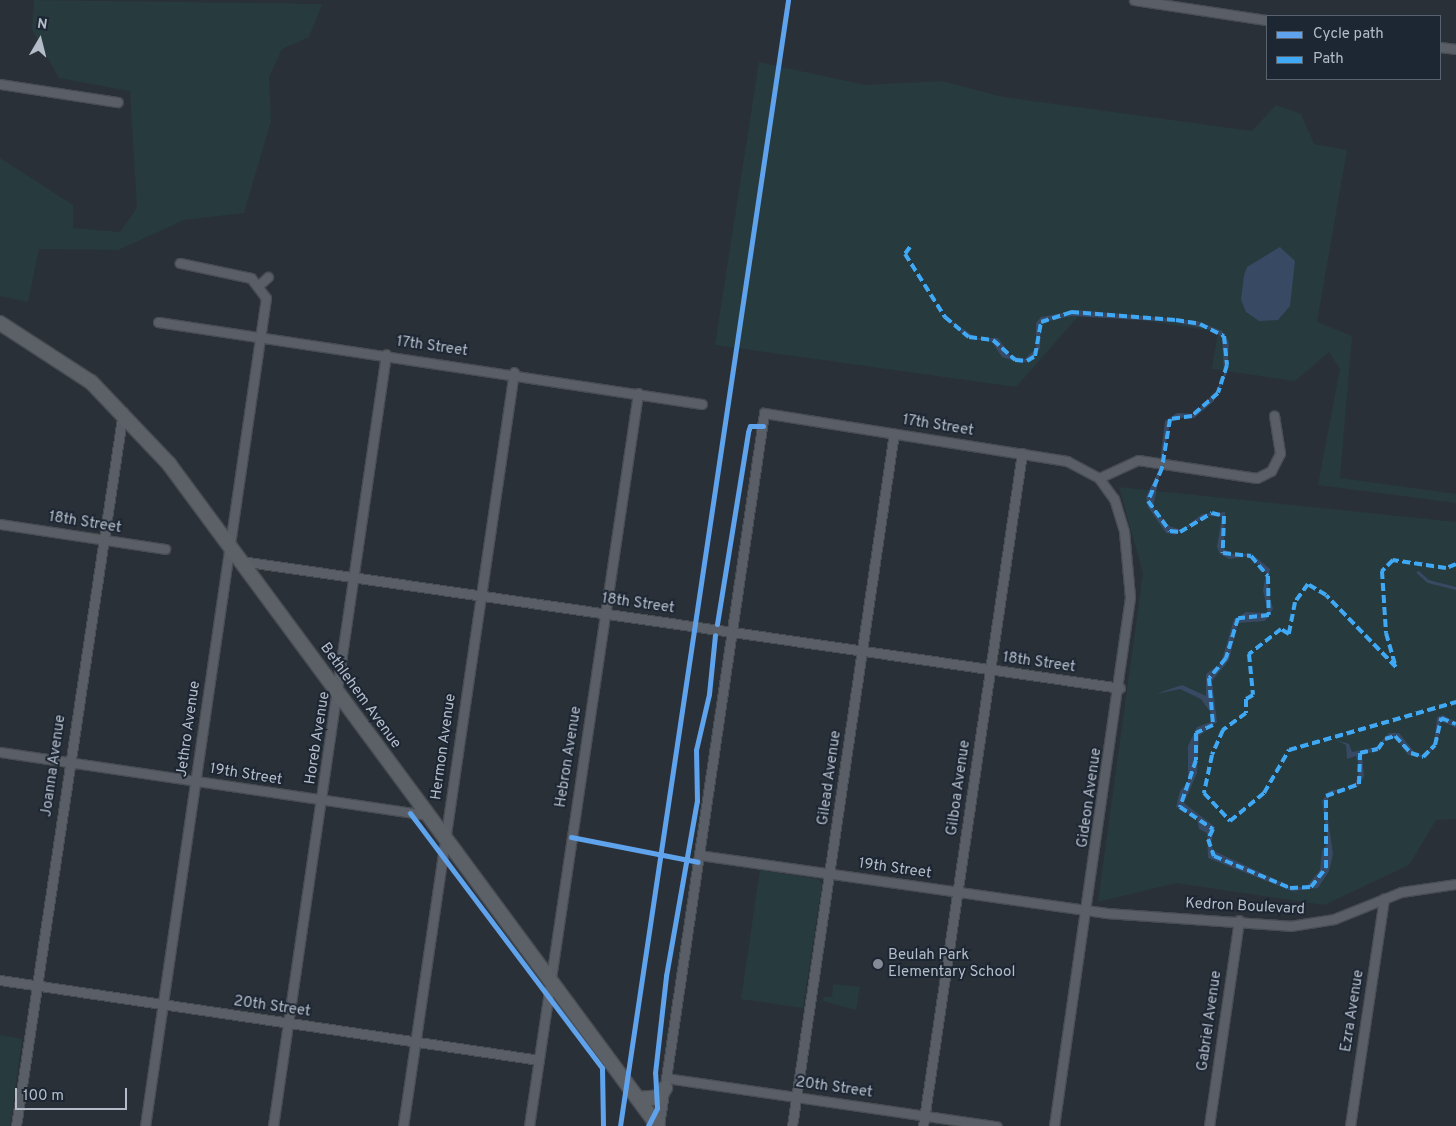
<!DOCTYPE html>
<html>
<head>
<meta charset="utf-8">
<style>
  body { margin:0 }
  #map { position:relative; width:1456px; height:1126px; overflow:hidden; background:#2a3038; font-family:Overpass,sans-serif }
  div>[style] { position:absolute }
  .green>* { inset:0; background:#273a3e }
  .water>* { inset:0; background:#384963 }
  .stream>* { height:2.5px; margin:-1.25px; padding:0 1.25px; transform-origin:1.25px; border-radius:1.25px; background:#384963 }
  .roads { filter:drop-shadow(1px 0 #484c53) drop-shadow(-1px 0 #484c53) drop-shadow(0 1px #484c53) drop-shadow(0 -1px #484c53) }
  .street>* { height:9px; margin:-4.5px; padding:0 4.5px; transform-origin:4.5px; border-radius:4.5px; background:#5a5e66 }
  .primary>* { height:14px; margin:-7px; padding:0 7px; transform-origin:7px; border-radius:7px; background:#5c6168 }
  .quiet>* { height:4px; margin-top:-2px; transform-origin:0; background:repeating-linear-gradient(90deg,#3fa9f5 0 8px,transparent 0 12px) }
  .cycleway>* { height:5px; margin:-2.5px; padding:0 2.5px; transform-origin:2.5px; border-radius:2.5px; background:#60a3ed }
  .dots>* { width:14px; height:14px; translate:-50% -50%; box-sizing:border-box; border:2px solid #1d2633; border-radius:50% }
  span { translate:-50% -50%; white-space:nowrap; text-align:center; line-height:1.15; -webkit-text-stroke:4px #1d2633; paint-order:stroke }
  .street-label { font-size:15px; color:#b4bcc9 }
  .poi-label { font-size:15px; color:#b4bcc9 }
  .left { translate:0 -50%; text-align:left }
  .legend { position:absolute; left:1266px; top:15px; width:175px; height:65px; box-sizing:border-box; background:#1d2633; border:1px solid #59626f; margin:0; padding:6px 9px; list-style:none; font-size:15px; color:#b4bcc9 }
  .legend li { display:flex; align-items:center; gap:10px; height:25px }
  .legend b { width:25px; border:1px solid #59626f }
  .north { position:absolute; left:15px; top:15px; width:50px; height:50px; -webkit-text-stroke:4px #1d2633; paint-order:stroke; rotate:8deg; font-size:14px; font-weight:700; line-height:20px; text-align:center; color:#b4bcc9 }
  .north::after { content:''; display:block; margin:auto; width:18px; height:22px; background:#b4bcc9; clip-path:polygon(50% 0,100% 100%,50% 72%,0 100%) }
  .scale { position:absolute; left:15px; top:1088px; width:112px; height:22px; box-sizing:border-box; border:2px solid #b4bcc9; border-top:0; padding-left:6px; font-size:15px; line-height:18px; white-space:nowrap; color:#b4bcc9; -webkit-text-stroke:4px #1d2633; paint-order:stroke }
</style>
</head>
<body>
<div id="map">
  <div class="green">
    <div style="clip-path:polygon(34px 0,322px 4px,309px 37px,282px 49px,269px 77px,271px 121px,244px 213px,184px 220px,118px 250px,39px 249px,28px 302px,0 296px,0 158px,73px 205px,73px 228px,120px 232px,137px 208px,130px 91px,59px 78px,32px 30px)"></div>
    <div style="clip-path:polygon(759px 62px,865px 85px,942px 81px,1003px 97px,1252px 131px,1276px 105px,1301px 114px,1314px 144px,1347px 150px,1317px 322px,1352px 336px,1340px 478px,1456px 494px,1456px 503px,1318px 485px,1340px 369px,1329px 352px,1295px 381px,1212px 369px,1218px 332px,1083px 311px,1016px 387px,715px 345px)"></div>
    <div style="clip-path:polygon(1119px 487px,1456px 522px,1456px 819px,1436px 820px,1409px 865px,1324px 905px,1176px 883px,1098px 902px,1143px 573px)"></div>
    <div style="clip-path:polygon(760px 870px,818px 879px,822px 884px,803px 1008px,741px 999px)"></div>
    <div style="clip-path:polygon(833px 984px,860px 987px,856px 1010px,823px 1001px,824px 997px,832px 997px)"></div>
    <div style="clip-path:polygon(0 1035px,22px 1039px,10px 1126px,0 1126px)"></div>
  </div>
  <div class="water">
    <div style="clip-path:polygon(1280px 247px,1295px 261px,1290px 306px,1278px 320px,1259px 321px,1246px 312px,1241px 300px,1244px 275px,1247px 267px)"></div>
    <div style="clip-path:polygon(1078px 310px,1197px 321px,1222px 331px,1229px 342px,1227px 373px,1214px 401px,1194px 418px,1175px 418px,1170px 424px,1153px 507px,1169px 526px,1182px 530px,1202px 514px,1225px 512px,1224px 549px,1235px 555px,1251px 553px,1270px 569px,1268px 590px,1273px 609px,1265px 621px,1238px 623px,1229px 660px,1212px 681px,1217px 722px,1199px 736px,1197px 773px,1184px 803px,1215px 827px,1211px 844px,1214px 851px,1292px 887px,1306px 887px,1320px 870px,1322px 850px,1328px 843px,1322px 801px,1329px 791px,1340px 789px,1329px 797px,1326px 805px,1333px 854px,1329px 871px,1318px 888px,1293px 891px,1304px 896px,1208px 858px,1207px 833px,1199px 829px,1197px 819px,1176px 807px,1180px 791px,1188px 782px,1188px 746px,1197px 727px,1211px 722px,1211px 713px,1201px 699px,1180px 689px,1156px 694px,1182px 685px,1206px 696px,1206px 674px,1221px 663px,1234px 619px,1246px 612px,1268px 613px,1263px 590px,1266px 573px,1249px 556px,1229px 559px,1220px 554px,1217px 547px,1222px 517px,1208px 516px,1175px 535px,1166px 533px,1148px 507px,1146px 497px,1159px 470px,1165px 421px,1177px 413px,1194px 414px,1216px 391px,1224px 374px,1222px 337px,1208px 329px,1174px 322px,1071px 316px,1041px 323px,1040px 348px,1033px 360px,1021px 363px,1002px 357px,992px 342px,965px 337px,945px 317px,977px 338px,998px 338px,1010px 355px,1025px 359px,1036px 348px,1036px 323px,1041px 317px)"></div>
    <div style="clip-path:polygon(1443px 715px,1456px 722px,1456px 728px,1441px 721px,1438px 742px,1426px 758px,1408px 755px,1396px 738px,1385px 740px,1379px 751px,1362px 754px,1364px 776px,1359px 786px,1344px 790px,1355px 784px,1360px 768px,1356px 756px,1347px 759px,1346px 745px,1336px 740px,1349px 744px,1352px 752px,1376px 747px,1389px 733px,1399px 733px,1416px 754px,1423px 755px,1434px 744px,1437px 717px)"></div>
  </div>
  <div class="stream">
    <div style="left:1418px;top:572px;width:13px;rotate:42deg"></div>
    <div style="left:1428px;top:581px;width:29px;rotate:14deg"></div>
  </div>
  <div class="roads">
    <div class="street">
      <div style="left:1134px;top:0;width:134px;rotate:8.6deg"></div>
      <div style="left:1440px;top:47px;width:16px;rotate:7deg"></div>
      <div style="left:0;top:84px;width:119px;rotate:8.7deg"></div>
      <div style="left:259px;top:285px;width:12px;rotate:-42deg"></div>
      <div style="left:158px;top:322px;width:550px;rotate:8.57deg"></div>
      <div style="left:0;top:524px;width:167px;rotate:8.6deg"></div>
      <div style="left:241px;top:561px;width:888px;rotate:8.22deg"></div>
      <div style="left:0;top:752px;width:433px;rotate:8.4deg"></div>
      <div style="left:699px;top:855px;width:411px;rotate:8.1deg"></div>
      <div style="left:1106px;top:913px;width:184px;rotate:4deg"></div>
      <div style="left:1290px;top:926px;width:45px;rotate:-9deg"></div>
      <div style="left:1334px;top:919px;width:72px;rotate:-21.9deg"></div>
      <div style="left:1401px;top:892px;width:56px;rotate:-8.3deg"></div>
      <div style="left:0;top:980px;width:545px;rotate:8.44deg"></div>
      <div style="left:666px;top:1078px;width:334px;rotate:8.3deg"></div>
      <div style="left:16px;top:1126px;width:722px;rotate:-81.48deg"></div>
      <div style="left:145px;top:1126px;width:837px;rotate:-81.69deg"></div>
      <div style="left:266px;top:298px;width:25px;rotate:-127deg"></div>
      <div style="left:251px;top:278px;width:73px;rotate:-168.1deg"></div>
      <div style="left:273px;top:1126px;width:780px;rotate:-81.67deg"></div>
      <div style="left:403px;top:1126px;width:762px;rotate:-81.63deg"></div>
      <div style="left:529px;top:1126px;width:741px;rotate:-81.54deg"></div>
      <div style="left:659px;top:1126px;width:721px;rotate:-81.62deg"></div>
      <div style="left:764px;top:413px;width:307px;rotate:9deg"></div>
      <div style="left:1067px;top:461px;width:36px;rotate:28deg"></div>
      <div style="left:1099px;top:478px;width:43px;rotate:-24.8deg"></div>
      <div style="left:1138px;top:460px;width:120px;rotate:8.6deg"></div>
      <div style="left:1257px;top:478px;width:16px;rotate:-27deg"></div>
      <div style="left:1271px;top:471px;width:20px;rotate:-63deg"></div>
      <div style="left:1280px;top:453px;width:38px;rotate:-99deg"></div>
      <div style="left:792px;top:1126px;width:700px;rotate:-81.63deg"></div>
      <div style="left:923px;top:1126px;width:680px;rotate:-81.63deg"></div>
      <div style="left:1054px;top:1126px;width:534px;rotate:-81.82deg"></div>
      <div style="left:1130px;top:597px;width:66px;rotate:-95.2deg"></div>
      <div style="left:1124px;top:531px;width:34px;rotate:-107deg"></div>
      <div style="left:1114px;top:499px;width:26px;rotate:-126deg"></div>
      <div style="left:1209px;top:1126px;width:208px;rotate:-81.7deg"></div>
      <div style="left:1350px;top:1126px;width:230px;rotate:-81.5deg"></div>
    </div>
    <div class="primary">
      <div style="left:0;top:323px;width:108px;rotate:33deg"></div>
      <div style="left:91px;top:382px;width:113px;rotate:46.4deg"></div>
      <div style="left:169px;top:464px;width:823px;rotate:53.55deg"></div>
      <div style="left:638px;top:1099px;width:21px;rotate:-5deg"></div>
      <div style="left:659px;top:1097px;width:11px;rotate:-56deg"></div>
    </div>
  </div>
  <div class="quiet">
    <div style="left:910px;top:247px;width:9px;rotate:126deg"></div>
    <div style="left:905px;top:254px;width:75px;rotate:57.6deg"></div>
    <div style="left:945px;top:317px;width:31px;rotate:40deg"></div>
    <div style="left:969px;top:337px;width:24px;rotate:7deg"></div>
    <div style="left:993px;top:340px;width:30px;rotate:42deg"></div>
    <div style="left:1015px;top:360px;width:12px;rotate:5deg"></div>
    <div style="left:1027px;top:361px;width:9px;rotate:-32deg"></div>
    <div style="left:1035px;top:356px;width:35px;rotate:-80deg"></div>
    <div style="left:1041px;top:322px;width:32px;rotate:-18deg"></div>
    <div style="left:1071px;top:312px;width:105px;rotate:4.4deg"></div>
    <div style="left:1176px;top:320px;width:24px;rotate:9deg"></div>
    <div style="left:1200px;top:324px;width:27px;rotate:27deg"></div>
    <div style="left:1224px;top:336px;width:29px;rotate:84deg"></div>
    <div style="left:1227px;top:365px;width:29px;rotate:108deg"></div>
    <div style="left:1218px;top:393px;width:35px;rotate:139deg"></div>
    <div style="left:1192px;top:416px;width:22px;rotate:172deg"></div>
    <div style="left:1170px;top:419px;width:50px;rotate:99.3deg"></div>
    <div style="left:1162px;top:468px;width:36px;rotate:113deg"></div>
    <div style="left:1148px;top:501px;width:37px;rotate:54deg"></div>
    <div style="left:1170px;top:531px;width:10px;rotate:6deg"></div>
    <div style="left:1180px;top:532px;width:37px;rotate:-31deg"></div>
    <div style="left:1212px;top:513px;width:12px;rotate:14deg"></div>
    <div style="left:1224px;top:516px;width:37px;rotate:92deg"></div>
    <div style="left:1223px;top:553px;width:28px;rotate:6deg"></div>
    <div style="left:1251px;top:556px;width:26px;rotate:50deg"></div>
    <div style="left:1268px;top:576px;width:39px;rotate:89deg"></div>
    <div style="left:1269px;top:615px;width:31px;rotate:174deg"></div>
    <div style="left:1238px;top:618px;width:42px;rotate:106.7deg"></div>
    <div style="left:1226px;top:658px;width:26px;rotate:130deg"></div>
    <div style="left:1209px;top:678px;width:47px;rotate:85.1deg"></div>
    <div style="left:1213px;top:725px;width:19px;rotate:155deg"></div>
    <div style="left:1196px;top:733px;width:27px;rotate:90deg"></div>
    <div style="left:1196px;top:760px;width:50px;rotate:108.8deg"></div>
    <div style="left:1180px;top:807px;width:40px;rotate:34deg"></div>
    <div style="left:1213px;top:829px;width:11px;rotate:117deg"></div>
    <div style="left:1208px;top:839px;width:18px;rotate:71deg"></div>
    <div style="left:1214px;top:856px;width:82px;rotate:22.8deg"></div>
    <div style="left:1290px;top:888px;width:21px;rotate:-3deg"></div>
    <div style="left:1311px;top:887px;width:24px;rotate:-52deg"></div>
    <div style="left:1326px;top:868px;width:72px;rotate:-90deg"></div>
    <div style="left:1326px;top:796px;width:35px;rotate:-20deg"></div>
    <div style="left:1359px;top:784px;width:31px;rotate:-88deg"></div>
    <div style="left:1360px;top:753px;width:18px;rotate:-13deg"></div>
    <div style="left:1378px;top:749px;width:12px;rotate:-55deg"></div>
    <div style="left:1385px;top:739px;width:10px;rotate:-17deg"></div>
    <div style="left:1395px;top:736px;width:23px;rotate:47deg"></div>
    <div style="left:1411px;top:753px;width:13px;rotate:18deg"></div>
    <div style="left:1423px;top:757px;width:17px;rotate:-45deg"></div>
    <div style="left:1435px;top:745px;width:28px;rotate:-77deg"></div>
    <div style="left:1441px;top:718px;width:16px;rotate:22deg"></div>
    <div style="left:1456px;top:564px;width:11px;rotate:158deg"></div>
    <div style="left:1446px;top:568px;width:54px;rotate:-171.4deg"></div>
    <div style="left:1393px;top:560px;width:16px;rotate:135deg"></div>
    <div style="left:1382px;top:571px;width:62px;rotate:86.3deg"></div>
    <div style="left:1386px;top:633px;width:35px;rotate:74deg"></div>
    <div style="left:1396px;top:667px;width:100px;rotate:-134.2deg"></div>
    <div style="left:1326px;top:595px;width:21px;rotate:-149deg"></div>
    <div style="left:1308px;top:584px;width:22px;rotate:126deg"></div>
    <div style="left:1295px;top:602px;width:33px;rotate:101deg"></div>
    <div style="left:1289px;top:634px;width:9px;rotate:-148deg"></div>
    <div style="left:1281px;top:629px;width:41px;rotate:142deg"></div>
    <div style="left:1249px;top:654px;width:41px;rotate:84.4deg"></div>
    <div style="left:1253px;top:695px;width:8px;rotate:150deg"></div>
    <div style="left:1246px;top:699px;width:14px;rotate:90deg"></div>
    <div style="left:1246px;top:713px;width:29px;rotate:144deg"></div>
    <div style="left:1223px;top:730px;width:27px;rotate:114deg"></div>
    <div style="left:1212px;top:755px;width:39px;rotate:102deg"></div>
    <div style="left:1204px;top:793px;width:38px;rotate:47deg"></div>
    <div style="left:1230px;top:821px;width:44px;rotate:-39.5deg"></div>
    <div style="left:1264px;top:793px;width:50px;rotate:-59.8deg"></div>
    <div style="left:1289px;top:750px;width:174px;rotate:-16deg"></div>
  </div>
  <div class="cycleway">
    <div style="left:717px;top:624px;width:194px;rotate:-80.8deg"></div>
    <div style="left:748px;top:432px;width:6px;rotate:-72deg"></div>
    <div style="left:750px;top:426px;width:13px"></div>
    <div style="left:410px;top:813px;width:319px;rotate:53deg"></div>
    <div style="left:602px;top:1068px;width:58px;rotate:89deg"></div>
    <div style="left:571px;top:837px;width:129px;rotate:11.1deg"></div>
    <div style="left:620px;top:1126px;width:1138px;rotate:-81.51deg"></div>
    <div style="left:648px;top:1126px;width:20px;rotate:-63deg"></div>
    <div style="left:657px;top:1108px;width:35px;rotate:-93deg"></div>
    <div style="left:655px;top:1073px;width:98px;rotate:-83.5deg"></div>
    <div style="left:666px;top:976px;width:178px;rotate:-80deg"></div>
    <div style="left:697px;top:801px;width:51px;rotate:-91.1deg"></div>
    <div style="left:696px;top:750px;width:57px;rotate:-76.9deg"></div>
    <div style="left:709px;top:694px;width:59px;rotate:-84.2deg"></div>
  </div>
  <div class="dots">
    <div style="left:878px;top:964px;background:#848b96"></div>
  </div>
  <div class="street-label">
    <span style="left:432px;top:347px;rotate:8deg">17th Street</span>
    <span style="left:938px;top:426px;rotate:9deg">17th Street</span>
    <span style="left:85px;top:523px;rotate:9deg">18th Street</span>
    <span style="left:638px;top:604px;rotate:8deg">18th Street</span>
    <span style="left:1039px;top:663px;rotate:8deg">18th Street</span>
    <span style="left:360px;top:696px;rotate:54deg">Bethlehem Avenue</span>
    <span style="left:189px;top:729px;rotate:-82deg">Jethro Avenue</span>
    <span style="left:318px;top:738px;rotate:-81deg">Horeb Avenue</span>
    <span style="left:444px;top:747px;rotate:-82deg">Hermon Avenue</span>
    <span style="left:569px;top:757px;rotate:-81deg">Hebron Avenue</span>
    <span style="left:54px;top:766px;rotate:-82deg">Joanna Avenue</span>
    <span style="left:246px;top:775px;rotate:9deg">19th Street</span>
    <span style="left:830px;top:778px;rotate:-82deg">Gilead Avenue</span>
    <span style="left:959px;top:788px;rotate:-82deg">Gilboa Avenue</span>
    <span style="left:1090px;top:798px;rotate:-82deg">Gideon Avenue</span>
    <span style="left:895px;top:869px;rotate:8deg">19th Street</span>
    <span style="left:1245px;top:907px;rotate:3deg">Kedron Boulevard</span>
    <span style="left:272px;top:1007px;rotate:8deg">20th Street</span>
    <span style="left:1353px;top:1011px;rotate:-81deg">Ezra Avenue</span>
    <span style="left:1210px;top:1021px;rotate:-82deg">Gabriel Avenue</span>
    <span style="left:834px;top:1088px;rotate:8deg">20th Street</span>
  </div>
  <div class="poi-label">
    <span class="left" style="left:888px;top:964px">Beulah Park<br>Elementary School</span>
  </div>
  <ul class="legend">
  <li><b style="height:6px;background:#60a3ed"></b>Cycle path</li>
  <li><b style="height:6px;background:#3fa9f5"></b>Path</li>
  </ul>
  <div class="north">N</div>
  <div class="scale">100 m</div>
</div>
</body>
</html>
